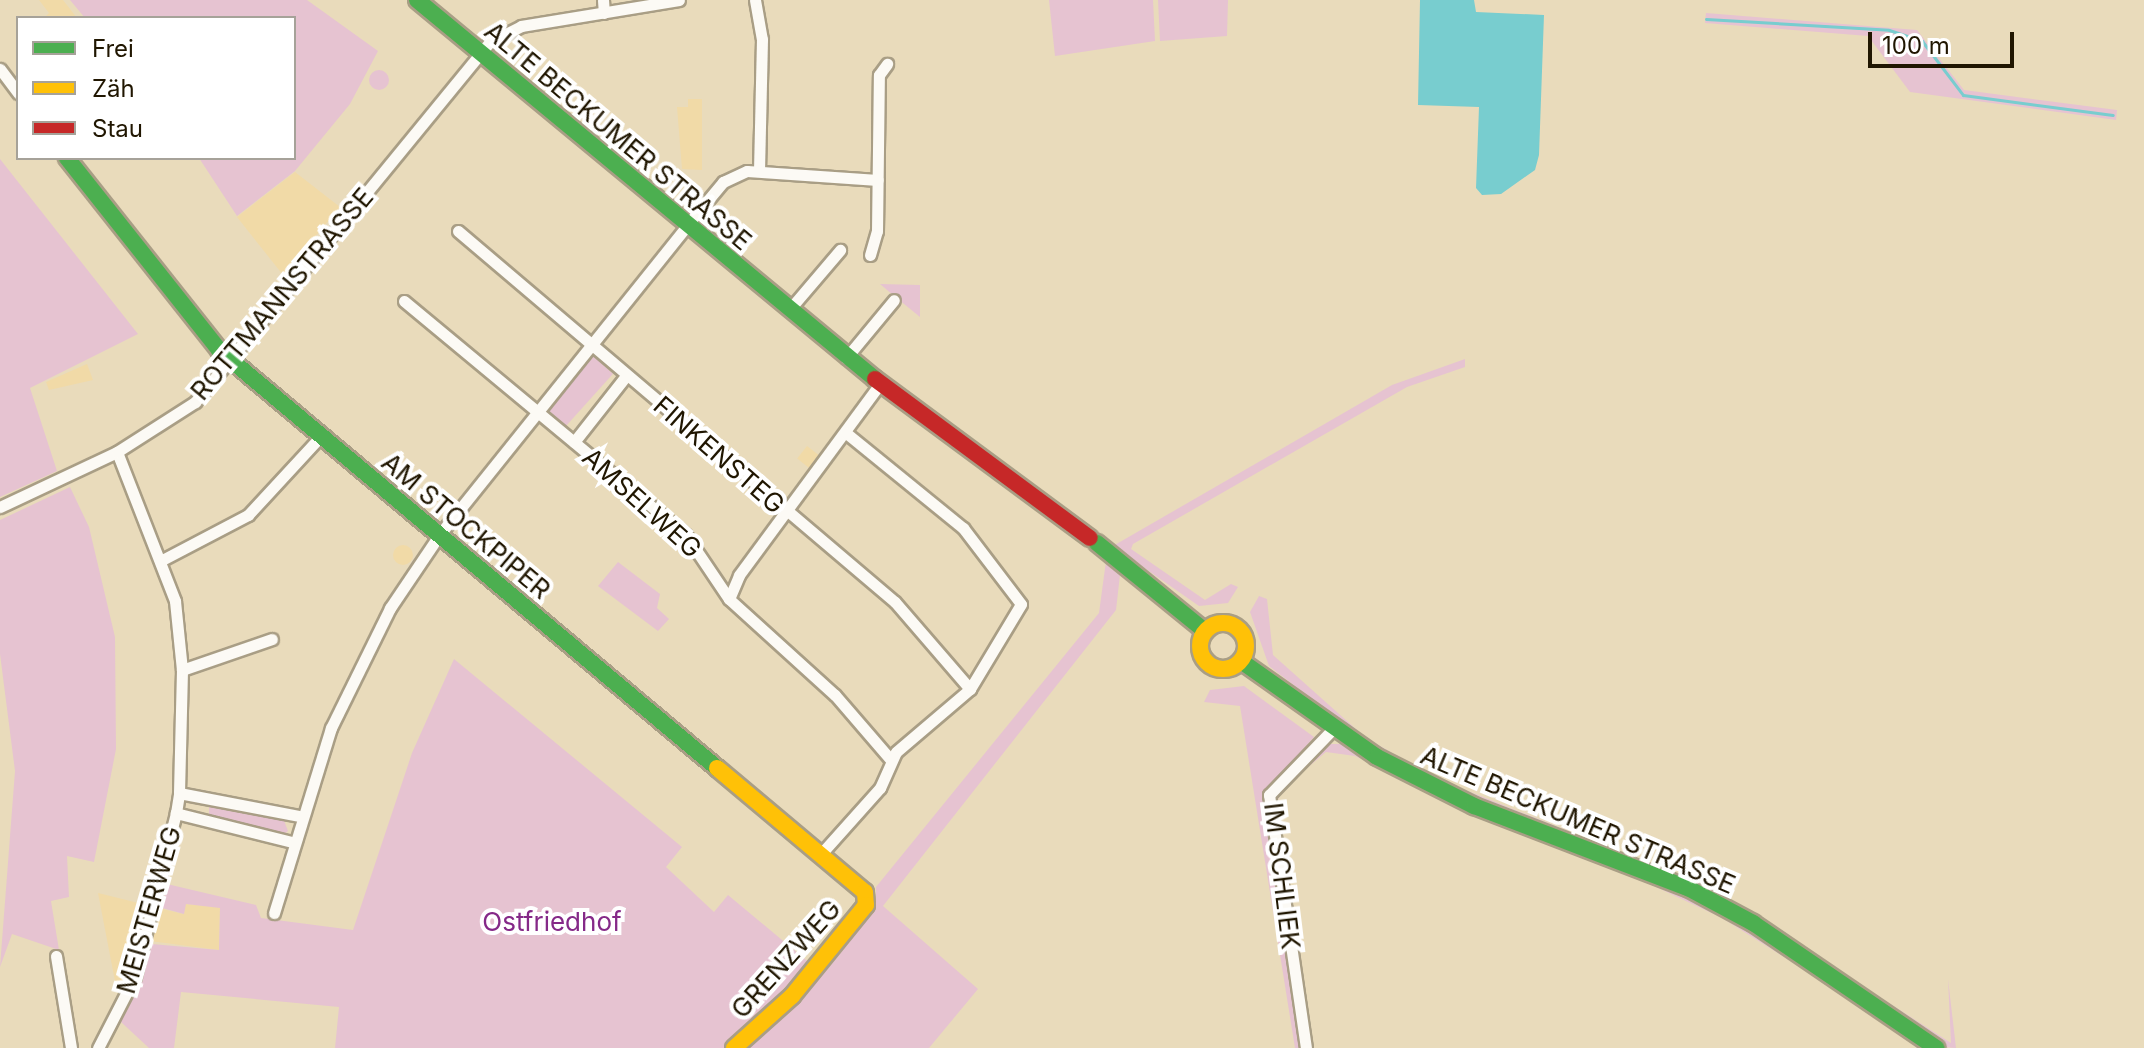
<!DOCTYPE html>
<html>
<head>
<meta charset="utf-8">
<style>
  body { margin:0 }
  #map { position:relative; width:2144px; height:1048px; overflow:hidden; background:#e9dbbb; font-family:Inter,sans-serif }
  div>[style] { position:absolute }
  .built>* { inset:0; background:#f1daa7; transform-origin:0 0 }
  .round { border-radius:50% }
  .green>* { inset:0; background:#e6c3d1; transform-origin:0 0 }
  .water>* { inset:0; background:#78cdcf }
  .stream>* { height:3px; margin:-1.5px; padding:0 1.5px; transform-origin:1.5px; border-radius:1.5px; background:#78cdcf }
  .roads { filter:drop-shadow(2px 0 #a99e85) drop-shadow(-2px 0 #a99e85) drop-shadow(0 2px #a99e85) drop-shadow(0 -2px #a99e85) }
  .street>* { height:11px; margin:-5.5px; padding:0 5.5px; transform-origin:5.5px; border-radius:5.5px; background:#fcfaf5 }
  .fast>* { height:16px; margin:-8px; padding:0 8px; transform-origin:8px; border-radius:8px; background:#4caf50 }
  .slow>* { height:16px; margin:-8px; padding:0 8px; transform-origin:8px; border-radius:8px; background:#ffc107 }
  .slow>.ring { margin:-8px; padding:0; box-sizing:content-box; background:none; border:16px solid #ffc107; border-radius:50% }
  .jam>* { height:16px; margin:-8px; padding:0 8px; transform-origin:8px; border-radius:8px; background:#c62828 }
  span { translate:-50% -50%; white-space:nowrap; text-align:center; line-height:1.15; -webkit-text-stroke:8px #fff; paint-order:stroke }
  .street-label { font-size:26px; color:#201601 }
  .park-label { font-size:26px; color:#852988 }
  .legend { position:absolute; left:16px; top:16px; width:280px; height:144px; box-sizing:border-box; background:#fff; border:2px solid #a6a299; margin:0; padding:10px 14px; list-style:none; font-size:24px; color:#201601 }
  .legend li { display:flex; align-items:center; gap:16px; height:40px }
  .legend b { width:40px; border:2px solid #a6a299 }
  .scale { position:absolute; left:1868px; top:32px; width:146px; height:36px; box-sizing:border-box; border:4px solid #201601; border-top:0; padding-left:10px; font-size:24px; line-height:28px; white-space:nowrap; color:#201601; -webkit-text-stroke:6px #fff; paint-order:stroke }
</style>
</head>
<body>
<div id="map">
  <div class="built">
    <div style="clip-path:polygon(39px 0,63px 0,77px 18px,44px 18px,49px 13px)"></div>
    <div style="clip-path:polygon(688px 99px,702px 99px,702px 170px,682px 169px,677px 107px,688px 107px)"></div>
    <div style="clip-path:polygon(295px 172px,340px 207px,283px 275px,237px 217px)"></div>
    <div style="clip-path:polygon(87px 364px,93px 380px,49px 390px,46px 382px)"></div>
    <div style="left:807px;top:446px;width:16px;height:16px;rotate:38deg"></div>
    <div class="round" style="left:393px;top:545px;width:20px;height:20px"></div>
    <div style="clip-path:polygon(98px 893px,183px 914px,185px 904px,220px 907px,219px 950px,142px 940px,119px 1002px)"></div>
  </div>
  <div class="green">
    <div style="clip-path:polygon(70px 0,307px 0,378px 51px,350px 104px,295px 171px,237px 216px,199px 158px,294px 158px,294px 18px,85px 18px)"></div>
    <div style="clip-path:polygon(1049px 0,1153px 0,1155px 41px,1055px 56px)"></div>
    <div style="clip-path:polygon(1158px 0,1228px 0,1227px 36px,1160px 41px)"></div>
    <div style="clip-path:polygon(1706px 13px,1917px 30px,1964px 90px,2117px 110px,2116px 120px,1910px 92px,1868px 36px,1705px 23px)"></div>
    <div class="round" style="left:369px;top:70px;width:20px;height:20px"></div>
    <div style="clip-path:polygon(0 159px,138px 334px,30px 388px,57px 471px,0 497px)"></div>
    <div style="clip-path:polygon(880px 284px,920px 285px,920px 317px,893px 295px)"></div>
    <div style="left:590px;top:353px;width:31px;height:71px;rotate:42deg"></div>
    <div style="clip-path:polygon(1465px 359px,1465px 367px,1407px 387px,1133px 544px,1131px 549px,1205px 600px,1231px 584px,1238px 587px,1228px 603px,1199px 606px,1113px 546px,1392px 385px)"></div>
    <div style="clip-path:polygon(70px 487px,89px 527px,115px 637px,116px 749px,94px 862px,67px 856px,69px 897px,51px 901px,59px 950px,12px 934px,0 967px,15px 771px,0 654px,0 520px)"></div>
    <div style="clip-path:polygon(1106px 561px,1120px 575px,1116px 610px,883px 906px,978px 989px,929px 1048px,740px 1048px,876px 900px,876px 887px,1099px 613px)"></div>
    <div style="clip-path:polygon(618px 562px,660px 594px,657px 608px,669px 619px,658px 631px,598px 586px)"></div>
    <div style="clip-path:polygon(1259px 596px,1267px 599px,1273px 655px,1366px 738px,1438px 779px,1711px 888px,1951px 1043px,1948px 979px,1956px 1048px,1942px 1047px,1765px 926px,1389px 759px,1269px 666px,1250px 612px)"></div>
    <div style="clip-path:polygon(454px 659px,682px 847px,666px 867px,714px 912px,728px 895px,812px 965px,729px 1048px,335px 1048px,339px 1007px,181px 992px,174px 1048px,149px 1048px,121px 1022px,152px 944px,219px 950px,220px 908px,186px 904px,184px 914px,162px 908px,167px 884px,256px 905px,261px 918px,353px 930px,412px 753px)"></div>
    <div style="clip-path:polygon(1244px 686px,1314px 737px,1264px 795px,1301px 1048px,1295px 1048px,1240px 706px,1204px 702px,1210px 690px)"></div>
    <div style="clip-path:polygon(1326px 744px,1344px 744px,1720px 910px,1929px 1048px,1722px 918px,1620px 870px,1491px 823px,1355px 756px,1326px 752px,1281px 790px,1275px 810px,1275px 792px)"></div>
    <div style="clip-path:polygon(209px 804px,283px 818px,288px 831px,282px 836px,209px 816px)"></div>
  </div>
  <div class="water">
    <div style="clip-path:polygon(1420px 0,1474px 0,1476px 12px,1544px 15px,1539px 155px,1535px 170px,1501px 194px,1482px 195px,1476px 188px,1479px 107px,1418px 105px)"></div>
  </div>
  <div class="stream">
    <div style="left:1706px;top:19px;width:183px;rotate:3.4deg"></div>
    <div style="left:1889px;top:30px;width:35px;rotate:18deg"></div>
    <div style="left:1922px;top:41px;width:68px;rotate:52.8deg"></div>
    <div style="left:1963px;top:95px;width:151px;rotate:7.6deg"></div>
  </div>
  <div class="roads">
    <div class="street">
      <div style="left:603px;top:0;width:13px;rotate:86deg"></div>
      <div style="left:755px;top:0;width:40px;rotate:80deg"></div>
      <div style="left:762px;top:39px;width:131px;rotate:91.3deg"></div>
      <div style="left:0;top:69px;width:30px;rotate:53deg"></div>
      <div style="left:458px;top:231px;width:573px;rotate:40.33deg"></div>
      <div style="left:895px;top:602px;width:115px;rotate:49.2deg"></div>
      <div style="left:870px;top:255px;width:25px;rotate:-74deg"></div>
      <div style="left:877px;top:231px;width:156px;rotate:-89.3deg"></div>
      <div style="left:879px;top:75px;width:14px;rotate:-54deg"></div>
      <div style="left:404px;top:301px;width:366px;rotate:39.7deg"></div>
      <div style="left:686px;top:535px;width:77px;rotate:56.1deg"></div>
      <div style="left:729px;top:599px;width:143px;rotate:42.2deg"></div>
      <div style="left:835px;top:695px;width:86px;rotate:49.3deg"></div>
      <div style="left:789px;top:310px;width:79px;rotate:-49.6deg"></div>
      <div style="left:846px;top:358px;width:75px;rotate:-50.4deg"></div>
      <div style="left:574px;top:442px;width:84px;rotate:-51.8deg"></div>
      <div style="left:117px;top:452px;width:160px;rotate:68.7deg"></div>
      <div style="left:175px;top:601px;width:69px;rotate:84.2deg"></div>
      <div style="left:182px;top:670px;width:123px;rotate:91.4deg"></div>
      <div style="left:0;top:507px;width:129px;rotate:-25.2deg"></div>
      <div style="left:117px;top:452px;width:93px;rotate:-32.7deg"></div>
      <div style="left:195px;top:402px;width:465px;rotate:-50.7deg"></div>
      <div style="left:490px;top:42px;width:35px;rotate:-27deg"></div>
      <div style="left:521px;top:26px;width:160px;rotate:-9.3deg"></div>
      <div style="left:164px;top:559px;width:95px;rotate:-27.6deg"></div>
      <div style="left:248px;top:515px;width:108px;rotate:-47.3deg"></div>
      <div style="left:729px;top:599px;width:26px;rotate:-67deg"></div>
      <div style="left:739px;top:575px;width:237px;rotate:-53.6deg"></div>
      <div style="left:182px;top:670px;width:95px;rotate:-19deg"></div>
      <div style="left:292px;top:842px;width:120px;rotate:-166deg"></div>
      <div style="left:176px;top:813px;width:20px;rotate:-81deg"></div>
      <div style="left:179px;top:793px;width:123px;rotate:10.8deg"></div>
      <div style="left:820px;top:855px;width:90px;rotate:-48.2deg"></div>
      <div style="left:880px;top:788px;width:39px;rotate:-66deg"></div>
      <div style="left:896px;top:752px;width:97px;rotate:-40.4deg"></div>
      <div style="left:970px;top:689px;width:99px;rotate:-59deg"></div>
      <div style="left:1021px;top:604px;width:96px;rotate:-127.3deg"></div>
      <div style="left:963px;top:528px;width:151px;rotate:-140.9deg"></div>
      <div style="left:274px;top:913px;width:194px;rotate:-72.9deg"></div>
      <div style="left:331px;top:728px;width:134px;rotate:-63.8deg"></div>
      <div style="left:390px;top:608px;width:89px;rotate:-56deg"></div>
      <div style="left:440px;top:534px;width:397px;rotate:-51.3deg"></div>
      <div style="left:688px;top:224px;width:55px;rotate:-50.2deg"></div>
      <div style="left:723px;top:182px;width:26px;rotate:-25deg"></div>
      <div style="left:747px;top:171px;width:131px;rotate:3.9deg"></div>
      <div style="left:56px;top:956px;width:93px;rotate:80.7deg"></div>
      <div style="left:98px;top:1048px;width:81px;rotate:-62.8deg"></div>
      <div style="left:135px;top:976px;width:168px;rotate:-75.9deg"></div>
      <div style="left:1306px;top:1048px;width:256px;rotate:-98.3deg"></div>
      <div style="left:1269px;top:795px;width:92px;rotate:-45.9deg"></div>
    </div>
    <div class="fast">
      <div style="left:417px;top:0;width:594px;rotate:39.61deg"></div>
      <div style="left:67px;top:158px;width:245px;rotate:51.6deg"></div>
      <div style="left:219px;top:350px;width:650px;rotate:40.01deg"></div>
      <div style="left:1097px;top:543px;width:139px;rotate:39.2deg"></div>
      <div style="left:1241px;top:661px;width:166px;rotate:35.2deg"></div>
      <div style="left:1377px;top:757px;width:109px;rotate:26.8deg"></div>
      <div style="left:1474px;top:806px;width:229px;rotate:21deg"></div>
      <div style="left:1688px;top:888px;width:74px;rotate:28.3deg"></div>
      <div style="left:1753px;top:923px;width:222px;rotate:34.3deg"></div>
    </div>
    <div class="slow">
      <div class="ring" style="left:1200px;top:623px;width:30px;height:30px"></div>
      <div style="left:717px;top:768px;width:193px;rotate:40deg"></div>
      <div style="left:865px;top:892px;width:13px;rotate:86deg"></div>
      <div style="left:866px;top:905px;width:117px;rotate:129.1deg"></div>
      <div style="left:792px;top:996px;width:78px;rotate:138.1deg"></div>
    </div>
    <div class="jam">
      <div style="left:875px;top:379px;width:267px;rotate:36.5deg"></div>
    </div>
  </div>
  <div class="street-label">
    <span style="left:618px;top:136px;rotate:40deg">ALTE BECKUMER STRASSE</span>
    <span style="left:282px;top:294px;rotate:-50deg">ROTTMANNSTRASSE</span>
    <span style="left:719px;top:455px;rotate:41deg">FINKENSTEG</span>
    <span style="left:642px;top:503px;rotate:42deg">AMSELWEG</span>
    <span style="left:466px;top:526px;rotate:40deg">AM STOCKPIPER</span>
    <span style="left:1578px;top:820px;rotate:23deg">ALTE BECKUMER STRASSE</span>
    <span style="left:1282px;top:876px;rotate:83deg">IM SCHLIEK</span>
    <span style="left:149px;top:910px;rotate:-74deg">MEISTERWEG</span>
    <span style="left:786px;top:959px;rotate:-48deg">GRENZWEG</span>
  </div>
  <div class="park-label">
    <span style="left:552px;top:922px">Ostfriedhof</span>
  </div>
  <ul class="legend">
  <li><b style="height:10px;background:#4caf50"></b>Frei</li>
  <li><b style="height:10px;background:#ffc107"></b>Zäh</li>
  <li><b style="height:10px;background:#c62828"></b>Stau</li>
  </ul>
  <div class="scale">100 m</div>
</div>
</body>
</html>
